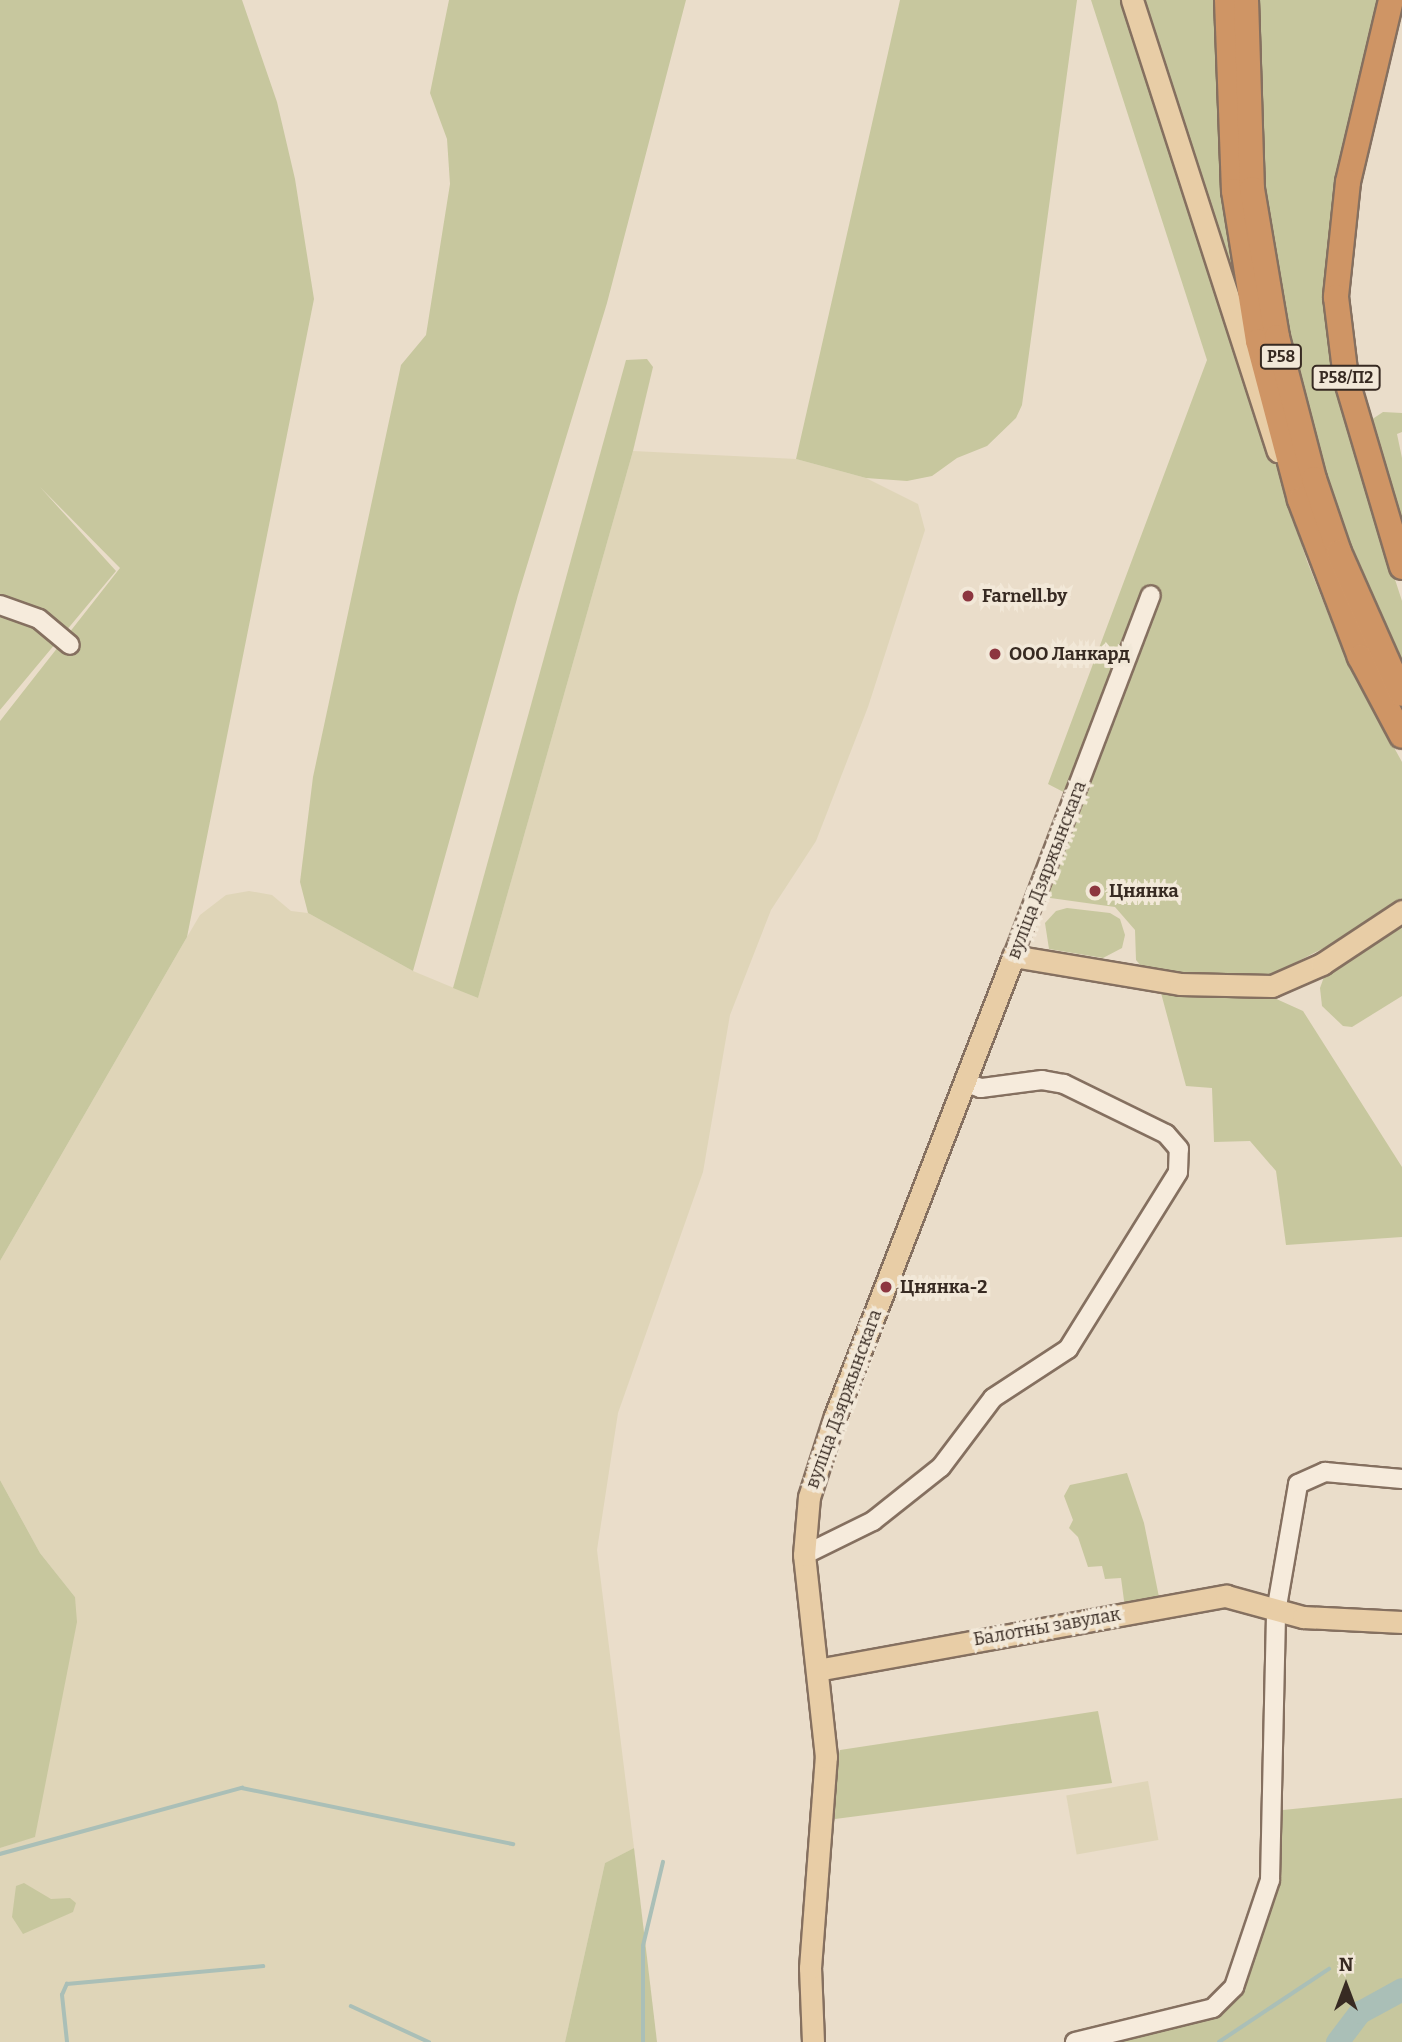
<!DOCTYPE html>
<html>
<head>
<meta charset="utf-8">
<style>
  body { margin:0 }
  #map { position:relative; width:1402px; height:2042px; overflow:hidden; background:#eaddca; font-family:Bitter,serif }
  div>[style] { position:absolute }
  .farmland>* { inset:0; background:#dfd5b8; transform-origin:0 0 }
  .green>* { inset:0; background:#c7c79e }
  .stream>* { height:3.5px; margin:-1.75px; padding:0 1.75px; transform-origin:1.75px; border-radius:1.75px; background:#aabfb7 }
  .river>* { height:23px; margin:-11.5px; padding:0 11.5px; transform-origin:11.5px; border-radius:11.5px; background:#aabfb7 }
  .roads { filter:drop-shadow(2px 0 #857060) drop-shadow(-2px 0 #857060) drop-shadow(0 2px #857060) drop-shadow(0 -2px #857060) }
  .minor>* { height:18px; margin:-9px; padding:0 9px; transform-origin:9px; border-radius:9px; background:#f6ebdc }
  .major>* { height:21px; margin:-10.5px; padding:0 10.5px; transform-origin:10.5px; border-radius:10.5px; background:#e8cda6 }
  .highway>* { height:24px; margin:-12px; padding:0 12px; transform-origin:12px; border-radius:12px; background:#cf9565 }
  .dots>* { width:19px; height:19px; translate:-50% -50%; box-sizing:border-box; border:4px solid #f2e8d8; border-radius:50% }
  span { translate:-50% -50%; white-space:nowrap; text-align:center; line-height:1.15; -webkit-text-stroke:7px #f2e8d8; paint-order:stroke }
  .shield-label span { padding:2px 5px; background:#f2e8d8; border:2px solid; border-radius:5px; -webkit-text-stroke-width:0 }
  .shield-label { font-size:16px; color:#372a22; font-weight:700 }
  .poi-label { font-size:18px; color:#372a22; font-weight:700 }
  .left { translate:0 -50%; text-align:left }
  .street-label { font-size:18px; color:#372a22 }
  .north { position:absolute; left:1311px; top:1951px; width:70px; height:70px; -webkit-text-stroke:5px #f2e8d8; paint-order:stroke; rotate:0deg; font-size:19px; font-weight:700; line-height:28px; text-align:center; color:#372a22 }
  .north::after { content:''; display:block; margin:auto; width:24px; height:32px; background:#372a22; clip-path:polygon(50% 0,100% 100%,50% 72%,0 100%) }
</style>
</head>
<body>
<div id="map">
  <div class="farmland">
    <div style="clip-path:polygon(633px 451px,796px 459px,866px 478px,918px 504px,925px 530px,868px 707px,816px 841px,771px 910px,730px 1015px,703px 1172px,618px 1413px,597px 1550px,634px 1848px,605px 1863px,565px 2042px,0 2042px,0 1848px,35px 1836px,75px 1597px,40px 1553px,0 1480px,0 1261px,187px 937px,200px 915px,226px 895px,249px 891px,272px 895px,291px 911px,308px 913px,413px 971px,478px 998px)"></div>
    <div style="left:1148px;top:1781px;width:60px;height:83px;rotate:80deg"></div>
  </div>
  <div class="green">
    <div style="clip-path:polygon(0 0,242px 0,277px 102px,295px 179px,314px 299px,187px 937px,0 1261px,0 721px,120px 568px,40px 487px,116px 571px,0 710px)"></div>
    <div style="clip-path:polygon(449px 0,686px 0,607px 303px,518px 595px,413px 971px,308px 913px,300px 882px,313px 777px,401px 365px,426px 335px,450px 184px,447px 139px,430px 93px)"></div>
    <div style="clip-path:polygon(900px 0,1077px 0,1022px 405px,1016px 418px,987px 446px,957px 458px,932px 476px,907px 481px,866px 478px,796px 459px)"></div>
    <div style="clip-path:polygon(1091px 0,1125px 0,1307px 561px,1348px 664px,1402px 762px,1402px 908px,1265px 978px,1148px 974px,1136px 960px,1135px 930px,1115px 907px,1036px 896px,1075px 798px,1048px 784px,1207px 360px)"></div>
    <div style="clip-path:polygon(1141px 0,1217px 0,1217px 106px,1228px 224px,1249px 340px)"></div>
    <div style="clip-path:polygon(1256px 0,1378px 0,1345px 148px,1325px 273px,1329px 347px,1354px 453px,1402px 601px,1402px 671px,1350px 562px,1278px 312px,1256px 109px)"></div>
    <div style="clip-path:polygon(647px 359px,653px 367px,633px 451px,478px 998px,453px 988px,626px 360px)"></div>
    <div style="clip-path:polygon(1383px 412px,1402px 413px,1402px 432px,1397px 434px,1402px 458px,1402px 550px,1371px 420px)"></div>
    <div style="clip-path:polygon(1067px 908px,1110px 913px,1120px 919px,1125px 935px,1122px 948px,1103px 958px,1049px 949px,1045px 923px,1056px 911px)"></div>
    <div style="clip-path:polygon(1402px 913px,1402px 996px,1352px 1027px,1343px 1026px,1322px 1006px,1320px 988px,1325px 974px)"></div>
    <div style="clip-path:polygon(1161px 993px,1272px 997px,1303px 1011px,1402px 1167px,1402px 1237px,1286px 1245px,1276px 1171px,1250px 1141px,1214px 1142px,1212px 1088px,1186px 1086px)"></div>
    <div style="clip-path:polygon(1127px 1473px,1144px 1523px,1159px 1597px,1155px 1603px,1125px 1608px,1121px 1578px,1105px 1579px,1102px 1566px,1088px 1567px,1078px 1537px,1069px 1528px,1073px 1520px,1064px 1496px,1070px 1485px)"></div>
    <div style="clip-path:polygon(0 1480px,40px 1553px,75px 1597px,77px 1622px,35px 1837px,0 1848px)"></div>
    <div style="clip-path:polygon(1098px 1711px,1112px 1783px,835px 1819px,833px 1778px,840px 1750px)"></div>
    <div style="clip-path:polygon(1402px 1798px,1402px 2042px,1075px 2042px,1224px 2000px,1265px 1904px,1273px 1811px)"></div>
    <div style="clip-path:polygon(634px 1848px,657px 2042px,565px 2042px,605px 1863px)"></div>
    <div style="clip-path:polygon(24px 1883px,51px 1899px,70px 1898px,76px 1903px,73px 1912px,23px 1934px,12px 1917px,16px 1886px)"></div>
  </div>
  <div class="stream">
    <div style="left:0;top:1854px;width:251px;rotate:-15.3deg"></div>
    <div style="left:242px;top:1788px;width:277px;rotate:11.7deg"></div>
    <div style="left:351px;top:2006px;width:86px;rotate:24.8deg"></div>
    <div style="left:67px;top:2042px;width:47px;rotate:-96.1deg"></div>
    <div style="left:62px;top:1995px;width:12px;rotate:-66deg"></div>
    <div style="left:67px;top:1984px;width:197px;rotate:-5.2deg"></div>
    <div style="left:643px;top:2042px;width:96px;rotate:-90deg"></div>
    <div style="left:643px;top:1946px;width:86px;rotate:-76.6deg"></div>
    <div style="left:1219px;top:2042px;width:132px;rotate:-33.6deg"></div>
  </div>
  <div class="river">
    <div style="left:1337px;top:2042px;width:38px;rotate:-53deg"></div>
    <div style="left:1360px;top:2012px;width:48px;rotate:-28.7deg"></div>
  </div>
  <div class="roads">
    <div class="minor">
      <div style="left:0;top:605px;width:41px;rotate:19.7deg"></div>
      <div style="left:39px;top:619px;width:40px;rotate:40deg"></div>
      <div style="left:1013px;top:956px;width:386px;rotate:-69.1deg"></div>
      <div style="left:804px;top:1555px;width:77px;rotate:-26.2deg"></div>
      <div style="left:873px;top:1521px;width:87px;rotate:-38.5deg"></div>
      <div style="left:941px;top:1467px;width:86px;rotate:-53deg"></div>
      <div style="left:993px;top:1398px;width:90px;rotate:-33.2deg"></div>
      <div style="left:1068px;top:1349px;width:208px;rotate:-58.1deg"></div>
      <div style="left:1178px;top:1172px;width:23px;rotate:-88deg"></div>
      <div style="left:1179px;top:1149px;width:20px;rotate:-131deg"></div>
      <div style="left:1166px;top:1134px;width:114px;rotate:-153.9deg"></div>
      <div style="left:1064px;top:1084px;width:22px;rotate:-170deg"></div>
      <div style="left:1042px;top:1080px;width:62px;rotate:172.5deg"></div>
      <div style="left:981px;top:1088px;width:18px;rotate:-161deg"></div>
      <div style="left:1075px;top:2042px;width:142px;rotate:-13.8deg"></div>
      <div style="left:1213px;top:2008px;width:30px;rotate:-45deg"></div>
      <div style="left:1234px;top:1987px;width:113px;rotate:-71.4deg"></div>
      <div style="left:1270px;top:1880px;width:268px;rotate:-88.7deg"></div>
      <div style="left:1276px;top:1612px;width:130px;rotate:-80.2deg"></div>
      <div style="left:1298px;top:1484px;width:30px;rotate:-24deg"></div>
      <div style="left:1325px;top:1472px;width:77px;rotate:5.2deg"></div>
    </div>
    <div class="major">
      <div style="left:1132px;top:0;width:474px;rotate:72.1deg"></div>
      <div style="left:817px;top:1670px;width:416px;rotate:-10.3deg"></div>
      <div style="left:1226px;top:1596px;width:80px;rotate:15.3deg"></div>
      <div style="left:1303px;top:1617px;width:99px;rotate:2.9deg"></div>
      <div style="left:813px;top:2042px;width:74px;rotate:-92.3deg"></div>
      <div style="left:810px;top:1968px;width:212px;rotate:-85.7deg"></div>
      <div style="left:826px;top:1757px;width:203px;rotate:-96.2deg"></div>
      <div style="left:804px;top:1555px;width:58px;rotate:-85.1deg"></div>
      <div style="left:809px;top:1497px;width:85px;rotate:-72.2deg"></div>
      <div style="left:835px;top:1416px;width:493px;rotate:-68.8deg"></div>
      <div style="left:1013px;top:956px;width:169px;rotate:9.5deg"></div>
      <div style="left:1180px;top:984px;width:92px;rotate:1.2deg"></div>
      <div style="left:1272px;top:986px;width:55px;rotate:-23.7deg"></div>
      <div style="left:1322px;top:964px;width:96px;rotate:-33.5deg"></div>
    </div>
    <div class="highway">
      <div style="left:1227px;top:0;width:191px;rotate:87.9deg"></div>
      <div style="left:1234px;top:191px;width:152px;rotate:80.9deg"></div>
      <div style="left:1258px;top:341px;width:164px;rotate:75.2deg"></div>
      <div style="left:1300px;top:500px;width:168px;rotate:69.1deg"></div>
      <div style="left:1360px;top:657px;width:89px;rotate:62deg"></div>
      <div style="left:1246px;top:0;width:189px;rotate:88.2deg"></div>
      <div style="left:1252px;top:189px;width:150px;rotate:80.4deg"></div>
      <div style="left:1277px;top:337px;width:147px;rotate:75.4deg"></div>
      <div style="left:1314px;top:479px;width:77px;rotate:71.1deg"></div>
      <div style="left:1339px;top:552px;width:155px;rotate:66.1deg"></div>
      <div style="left:1391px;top:0;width:187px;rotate:103.3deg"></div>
      <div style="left:1348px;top:182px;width:116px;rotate:96deg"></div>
      <div style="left:1336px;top:297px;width:82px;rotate:83deg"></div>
      <div style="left:1346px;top:378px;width:197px;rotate:73.5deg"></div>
    </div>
  </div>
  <div class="dots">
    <div style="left:968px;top:596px;background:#8d3640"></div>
    <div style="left:995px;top:654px;background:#8d3640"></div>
    <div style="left:1095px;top:891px;background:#8d3640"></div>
    <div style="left:886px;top:1287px;background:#8d3640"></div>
  </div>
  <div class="shield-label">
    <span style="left:1281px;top:357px">Р58</span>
    <span style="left:1346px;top:378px">Р58/П2</span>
  </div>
  <div class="poi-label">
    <span class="left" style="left:982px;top:596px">Farnell.by</span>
    <span class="left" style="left:1009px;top:654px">ООО Ланкард</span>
    <span class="left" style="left:1109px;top:891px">Цнянка</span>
    <span class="left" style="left:900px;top:1287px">Цнянка-2</span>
  </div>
  <div class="street-label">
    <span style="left:1047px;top:870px;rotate:-69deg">вуліца Дзяржынскага</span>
    <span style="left:844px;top:1399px;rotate:-70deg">вуліца Дзяржынскага</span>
    <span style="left:1047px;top:1627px;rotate:-10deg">Балотны завулак</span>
  </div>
  <div class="north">N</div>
</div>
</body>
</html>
